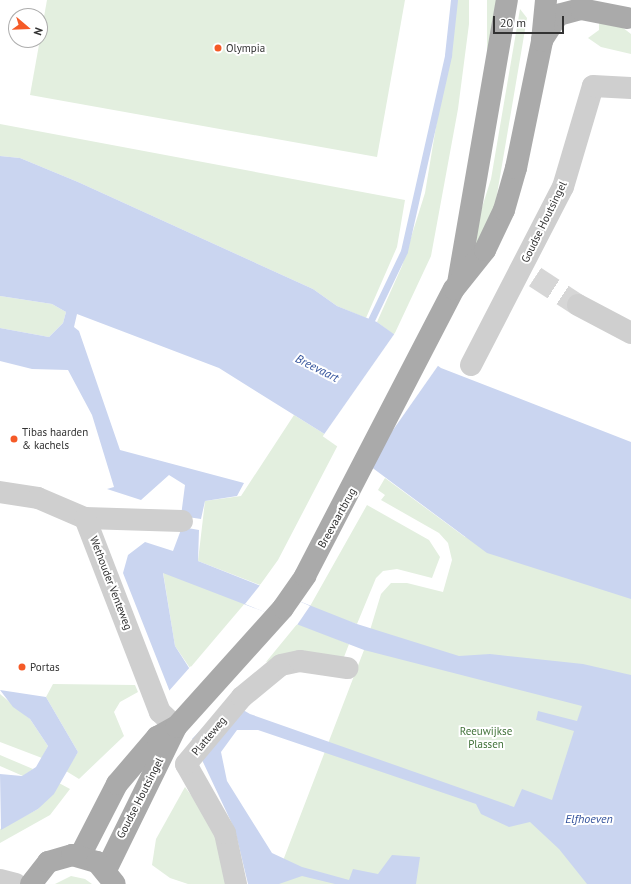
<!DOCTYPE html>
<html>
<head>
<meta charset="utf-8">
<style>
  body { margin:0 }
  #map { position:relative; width:631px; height:884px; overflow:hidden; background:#fff; font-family:"PT Sans",sans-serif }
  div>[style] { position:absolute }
  .green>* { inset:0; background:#e3efdf }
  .water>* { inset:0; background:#cad5f0 }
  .pier>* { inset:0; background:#fff; transform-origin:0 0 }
  .stream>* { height:7px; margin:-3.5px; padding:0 3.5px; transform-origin:3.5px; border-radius:3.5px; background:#cad5f0 }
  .minor-tunnel>* { height:22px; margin-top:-11px; transform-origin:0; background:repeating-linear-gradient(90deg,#d6d6d6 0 22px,transparent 0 33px) }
  .minor>* { height:22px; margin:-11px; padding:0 11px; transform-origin:11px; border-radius:11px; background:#cfcfcf }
  .major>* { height:22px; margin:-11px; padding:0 11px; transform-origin:11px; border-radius:11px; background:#aaa }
  .dots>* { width:11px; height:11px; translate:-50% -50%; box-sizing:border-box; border:2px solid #fff; border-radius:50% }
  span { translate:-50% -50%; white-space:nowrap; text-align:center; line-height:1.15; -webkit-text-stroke:4px #fff; paint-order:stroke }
  .poi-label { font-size:11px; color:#323232 }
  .left { translate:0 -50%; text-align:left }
  .street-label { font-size:11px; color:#323232 }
  .park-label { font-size:11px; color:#42733a }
  .water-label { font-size:12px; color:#36559d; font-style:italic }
  .north { position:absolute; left:8px; top:8px; width:40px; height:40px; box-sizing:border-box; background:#fff; border:1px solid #adadad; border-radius:50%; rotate:109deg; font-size:11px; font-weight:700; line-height:16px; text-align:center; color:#323232 }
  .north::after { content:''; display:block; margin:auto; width:14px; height:18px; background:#f55a27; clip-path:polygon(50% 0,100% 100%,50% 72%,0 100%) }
  .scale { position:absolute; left:493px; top:16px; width:71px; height:18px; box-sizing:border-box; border:2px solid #323232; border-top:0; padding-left:5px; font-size:12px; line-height:14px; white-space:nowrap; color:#323232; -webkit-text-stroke:3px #fff; paint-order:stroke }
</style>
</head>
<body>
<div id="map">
  <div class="green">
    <div style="clip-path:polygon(47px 0,405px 0,377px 157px,30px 95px)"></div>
    <div style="clip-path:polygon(457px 0,469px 0,469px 24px,458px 109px,431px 256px,394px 335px,377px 322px,402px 266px,425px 193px)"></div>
    <div style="clip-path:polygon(487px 0,497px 0,488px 52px,487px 52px)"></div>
    <div style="clip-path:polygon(520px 9px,527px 18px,494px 212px,487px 233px,465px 261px,491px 179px)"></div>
    <div style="clip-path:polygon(599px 21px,618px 24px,631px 34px,631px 54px,601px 47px,588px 38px,599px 30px)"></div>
    <div style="clip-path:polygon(0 124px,405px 200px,397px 247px,366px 318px,337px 306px,313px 289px,78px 182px,20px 158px,0 156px)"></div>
    <div style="clip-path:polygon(0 296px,52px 304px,66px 312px,63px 323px,49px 337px,0 328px)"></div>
    <div style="clip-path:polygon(294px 415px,339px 443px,278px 560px,260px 585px,198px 561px,205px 501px,241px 496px)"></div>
    <div style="clip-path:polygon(385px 478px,465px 537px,631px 567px,631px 884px,274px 884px,364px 650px,381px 594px,391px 583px,407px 583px,443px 592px,452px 560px,448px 543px,439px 533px,381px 500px,385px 495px,378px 490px)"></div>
    <div style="clip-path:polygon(367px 505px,429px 540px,440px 557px,432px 578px,397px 569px,383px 571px,376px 578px,357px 624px,309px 608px)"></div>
    <div style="clip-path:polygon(163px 572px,246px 602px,190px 668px,175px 646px)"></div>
    <div style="clip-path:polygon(298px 623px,349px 644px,344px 657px,297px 656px,266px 662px)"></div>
    <div style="clip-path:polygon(53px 684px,135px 685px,138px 692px,120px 702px,114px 712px,124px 736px,79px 779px,66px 771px,78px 752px,46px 697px)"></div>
    <div style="clip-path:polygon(0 694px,30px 719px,48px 746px,42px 758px,0 742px)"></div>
    <div style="clip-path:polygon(0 755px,33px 769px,23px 776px,0 766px)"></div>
    <div style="clip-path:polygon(59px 783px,70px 789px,50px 815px,0 843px,0 829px,38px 809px)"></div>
    <div style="clip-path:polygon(185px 787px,212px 823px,232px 884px,188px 884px,170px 878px,152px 865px,156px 839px)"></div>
    <div style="clip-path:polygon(71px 876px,85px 879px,92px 884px,55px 884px)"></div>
  </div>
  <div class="water">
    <div style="clip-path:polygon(0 156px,20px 158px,78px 182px,313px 289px,337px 306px,377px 322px,441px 368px,631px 442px,631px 599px,487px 553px,339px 443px,219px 368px,77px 314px,74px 327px,79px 331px,120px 450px,244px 483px,237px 496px,205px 501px,201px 519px,181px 516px,185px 485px,169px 475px,141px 500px,107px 489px,114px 487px,92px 415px,68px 370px,32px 369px,0 361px,0 328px,49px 337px,63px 323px,66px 312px,52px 304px,0 296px)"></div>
    <div style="clip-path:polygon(evenodd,182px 527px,199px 530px,198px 561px,357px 624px,459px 656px,490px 654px,583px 664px,631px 675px,631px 884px,587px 884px,559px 849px,530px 822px,509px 827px,481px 814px,476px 804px,258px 730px,237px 730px,221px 752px,227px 781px,272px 853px,302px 867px,349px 880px,353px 869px,378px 874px,392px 855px,420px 857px,416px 884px,335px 884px,302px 876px,279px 884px,248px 884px,235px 830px,170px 692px,123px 573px,128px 555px,145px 542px,173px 551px,182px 527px,163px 573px,364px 650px,582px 706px,577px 721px,538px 711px,536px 720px,574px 731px,552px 800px,522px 789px,514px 807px,250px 714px,200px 685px,175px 646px,163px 573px)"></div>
    <div style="clip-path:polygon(0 690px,46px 697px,78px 752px,54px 794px,38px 809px,1px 830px,0 774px,22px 776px,36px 767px,48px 746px,30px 719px,13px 707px)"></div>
  </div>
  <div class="pier">
    <div style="left:395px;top:333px;width:54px;height:126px;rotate:35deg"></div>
    <div style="clip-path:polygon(261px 584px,310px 606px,297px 625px,245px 604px)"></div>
    <div style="clip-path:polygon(191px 666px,201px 683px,229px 700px,191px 740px,168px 692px)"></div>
  </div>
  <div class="stream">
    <div style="left:371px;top:320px;width:76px;rotate:-64.4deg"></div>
    <div style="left:404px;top:251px;width:201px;rotate:-77.3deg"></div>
    <div style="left:448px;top:55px;width:55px;rotate:-83.8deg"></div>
  </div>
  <div class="minor-tunnel">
    <div style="left:535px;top:277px;width:51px;rotate:33.1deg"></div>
  </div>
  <div class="minor">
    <div style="left:578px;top:305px;width:60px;rotate:27.8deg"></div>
    <div style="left:471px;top:365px;width:200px;rotate:-62.7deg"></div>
    <div style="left:563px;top:187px;width:105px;rotate:-73.5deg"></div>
    <div style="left:593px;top:86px;width:38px;rotate:3deg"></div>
    <div style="left:0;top:492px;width:38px;rotate:9deg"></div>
    <div style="left:38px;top:498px;width:51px;rotate:23.1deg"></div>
    <div style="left:85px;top:518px;width:97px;rotate:1.8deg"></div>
    <div style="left:85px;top:518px;width:208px;rotate:68.9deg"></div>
    <div style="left:160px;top:712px;width:22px;rotate:43deg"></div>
    <div style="left:0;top:880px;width:16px;rotate:14deg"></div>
    <div style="left:236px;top:884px;width:52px;rotate:-102.2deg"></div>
    <div style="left:225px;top:833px;width:79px;rotate:-119.5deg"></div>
    <div style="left:186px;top:764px;width:87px;rotate:-50.1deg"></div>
    <div style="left:242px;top:697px;width:50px;rotate:-39.4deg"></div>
    <div style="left:281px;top:665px;width:19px;rotate:-12deg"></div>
    <div style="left:300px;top:661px;width:48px;rotate:8.5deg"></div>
  </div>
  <div class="major">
    <div style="left:542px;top:40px;width:30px;rotate:-57deg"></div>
    <div style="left:558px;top:15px;width:24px;rotate:-15deg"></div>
    <div style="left:581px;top:9px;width:47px;rotate:11.1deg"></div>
    <div style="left:458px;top:283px;width:287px;rotate:-80.2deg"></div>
    <div style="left:80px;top:856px;width:81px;rotate:-62.8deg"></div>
    <div style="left:117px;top:784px;width:62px;rotate:-49.6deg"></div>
    <div style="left:157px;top:737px;width:21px;rotate:-29deg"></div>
    <div style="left:106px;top:870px;width:159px;rotate:-63.9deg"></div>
    <div style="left:176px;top:727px;width:160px;rotate:-48deg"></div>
    <div style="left:283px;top:608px;width:39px;rotate:-55deg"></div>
    <div style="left:305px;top:576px;width:323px;rotate:-62.6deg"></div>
    <div style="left:454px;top:289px;width:50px;rotate:-51.5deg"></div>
    <div style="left:485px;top:250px;width:44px;rotate:-64.6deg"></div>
    <div style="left:504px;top:210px;width:44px;rotate:-74.1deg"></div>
    <div style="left:516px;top:168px;width:130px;rotate:-78.4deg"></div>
    <div style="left:542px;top:41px;width:41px;rotate:-84.4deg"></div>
    <div style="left:31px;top:884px;width:28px;rotate:-52deg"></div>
    <div style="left:48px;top:862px;width:25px;rotate:-16deg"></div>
    <div style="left:72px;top:855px;width:26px;rotate:16deg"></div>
    <div style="left:97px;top:862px;width:28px;rotate:51deg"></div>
  </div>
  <div class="dots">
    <div style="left:218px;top:48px;background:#f55a27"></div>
    <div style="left:14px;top:439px;background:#f55a27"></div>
    <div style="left:22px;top:667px;background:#f55a27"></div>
  </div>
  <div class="poi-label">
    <span class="left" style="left:226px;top:48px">Olympia</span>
    <span class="left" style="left:22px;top:439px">Tibas haarden<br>&amp; kachels</span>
    <span class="left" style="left:30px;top:667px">Portas</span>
  </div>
  <div class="street-label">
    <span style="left:544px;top:222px;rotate:-64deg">Goudse Houtsingel</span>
    <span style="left:337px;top:518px;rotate:-61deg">Breevaartbrug</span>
    <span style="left:111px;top:583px;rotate:69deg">Wethouder Venteweg</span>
    <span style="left:209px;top:736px;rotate:-50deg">Platteweg</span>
    <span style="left:140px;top:798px;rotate:-63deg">Goudse Houtsingel</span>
  </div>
  <div class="park-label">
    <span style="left:486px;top:738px">Reeuwijkse<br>Plassen</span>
  </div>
  <div class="water-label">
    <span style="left:317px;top:368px;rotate:27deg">Breevaart</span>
    <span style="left:589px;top:819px">Elfhoeven</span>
  </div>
  <div class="north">N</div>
  <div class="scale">20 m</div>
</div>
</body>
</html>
